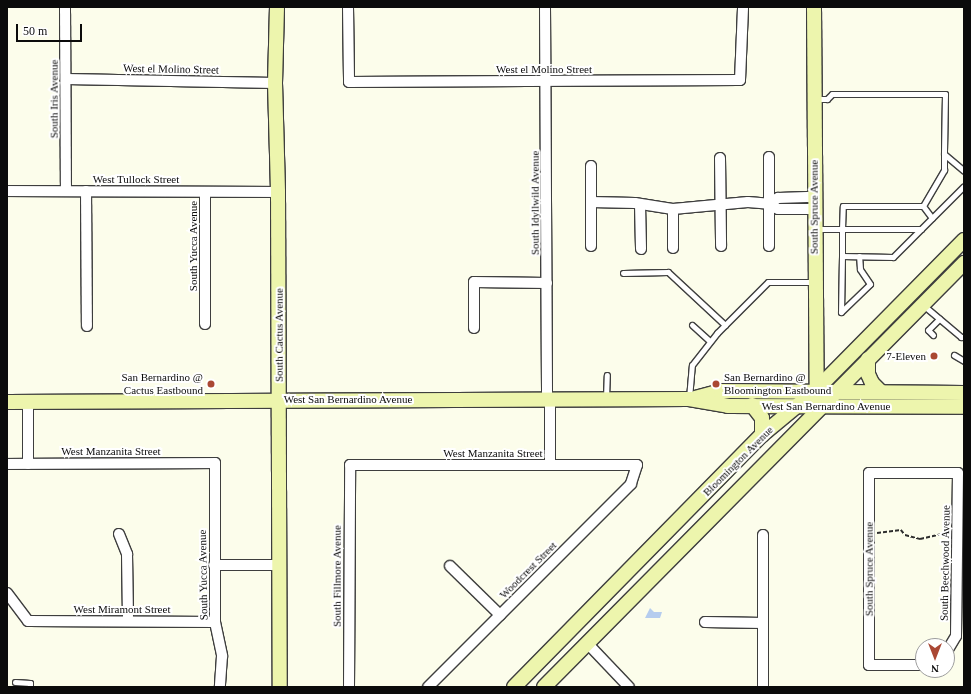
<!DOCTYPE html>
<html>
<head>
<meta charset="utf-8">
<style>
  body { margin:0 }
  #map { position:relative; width:971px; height:694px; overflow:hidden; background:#fcfdeb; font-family:"Times New Roman",serif }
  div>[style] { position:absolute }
  .water>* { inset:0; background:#b5ccee }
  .path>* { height:1.5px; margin-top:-0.75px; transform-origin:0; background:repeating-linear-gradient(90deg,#2d2d2d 0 4px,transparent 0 6px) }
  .roads { filter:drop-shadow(1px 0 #3e3e3e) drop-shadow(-1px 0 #3e3e3e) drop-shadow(0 1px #3e3e3e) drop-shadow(0 -1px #3e3e3e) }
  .lane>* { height:5px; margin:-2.5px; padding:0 2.5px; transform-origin:2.5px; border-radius:2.5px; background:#fff }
  .street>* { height:10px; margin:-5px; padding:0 5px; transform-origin:5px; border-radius:5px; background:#fff }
  .secondary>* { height:14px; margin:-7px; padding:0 7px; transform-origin:7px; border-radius:7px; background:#edf5ad }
  .dots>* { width:11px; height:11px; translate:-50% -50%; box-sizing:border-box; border:2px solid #fff; border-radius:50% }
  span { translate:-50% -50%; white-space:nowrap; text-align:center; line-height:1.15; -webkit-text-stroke:4px #fff; paint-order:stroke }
  .street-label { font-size:11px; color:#0b0b0b }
  .poi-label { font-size:11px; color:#0b0b0b }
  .right { translate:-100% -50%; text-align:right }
  .left { translate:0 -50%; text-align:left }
  .frame { position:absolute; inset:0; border:8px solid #0b0b0b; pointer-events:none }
  .north { position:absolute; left:915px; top:638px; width:40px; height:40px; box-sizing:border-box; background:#fff; border:1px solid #9d9d9d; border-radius:50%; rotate:180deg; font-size:11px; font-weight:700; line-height:16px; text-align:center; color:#0b0b0b }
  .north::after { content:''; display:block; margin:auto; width:14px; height:18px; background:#aa4834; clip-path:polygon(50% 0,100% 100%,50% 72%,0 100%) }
  .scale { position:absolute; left:16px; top:24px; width:66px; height:18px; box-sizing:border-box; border:2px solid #0b0b0b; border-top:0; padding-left:5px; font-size:12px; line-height:14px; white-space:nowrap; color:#0b0b0b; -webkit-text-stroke:3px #fff; paint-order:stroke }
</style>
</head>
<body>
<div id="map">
  <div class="water">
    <div style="clip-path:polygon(650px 608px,654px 612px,662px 612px,660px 618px,645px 618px)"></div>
  </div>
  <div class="path">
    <div style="left:877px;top:533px;width:24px;rotate:-7deg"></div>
    <div style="left:901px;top:530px;width:6px;rotate:51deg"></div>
    <div style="left:905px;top:535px;width:16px;rotate:15deg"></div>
    <div style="left:920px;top:539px;width:28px;rotate:-13deg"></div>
  </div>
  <div class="roads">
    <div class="lane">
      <div style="left:816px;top:99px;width:11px"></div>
      <div style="left:827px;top:99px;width:7px;rotate:-45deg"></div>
      <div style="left:832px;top:94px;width:113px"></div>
      <div style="left:945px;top:94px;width:60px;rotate:91deg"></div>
      <div style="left:944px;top:154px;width:26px;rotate:40deg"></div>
      <div style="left:932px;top:218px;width:15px;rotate:-127deg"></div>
      <div style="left:923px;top:206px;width:42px;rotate:-59.7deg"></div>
      <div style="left:944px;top:170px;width:16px;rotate:-90deg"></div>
      <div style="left:816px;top:229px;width:26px"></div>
      <div style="left:842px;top:229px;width:27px;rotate:90deg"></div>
      <div style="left:842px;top:256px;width:51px;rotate:1.1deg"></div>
      <div style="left:893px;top:257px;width:100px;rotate:-45deg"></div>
      <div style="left:921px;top:229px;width:79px;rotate:180deg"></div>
      <div style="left:842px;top:229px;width:23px;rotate:-88deg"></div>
      <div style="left:843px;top:206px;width:80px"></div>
      <div style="left:842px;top:256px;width:56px;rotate:91deg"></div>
      <div style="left:841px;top:312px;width:40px;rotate:-44deg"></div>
      <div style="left:870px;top:284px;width:18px;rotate:-124deg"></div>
      <div style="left:860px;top:269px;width:13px;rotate:-94deg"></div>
      <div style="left:623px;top:273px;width:45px;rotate:-1.3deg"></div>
      <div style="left:668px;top:272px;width:78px;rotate:42.9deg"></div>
      <div style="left:923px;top:305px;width:50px;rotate:40.1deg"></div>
      <div style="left:961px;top:337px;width:3px"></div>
      <div style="left:692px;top:325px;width:24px;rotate:42deg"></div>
      <div style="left:933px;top:335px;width:7px;rotate:-135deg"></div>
      <div style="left:928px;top:330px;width:16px;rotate:-45deg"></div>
      <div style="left:954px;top:355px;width:12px;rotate:31deg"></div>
      <div style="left:606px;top:398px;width:23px;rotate:-88deg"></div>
      <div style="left:689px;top:398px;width:33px;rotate:-85deg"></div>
      <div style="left:692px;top:365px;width:41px;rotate:-52deg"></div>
      <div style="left:717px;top:333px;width:72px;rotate:-45deg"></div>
      <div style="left:768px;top:282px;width:47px"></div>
      <div style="left:15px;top:682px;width:15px;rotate:4deg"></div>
      <div style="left:30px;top:683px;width:4px;rotate:90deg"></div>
    </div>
    <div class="street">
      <div style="left:65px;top:7px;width:183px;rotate:89.7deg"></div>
      <div style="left:348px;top:7px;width:75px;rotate:89.2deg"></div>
      <div style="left:349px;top:82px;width:391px;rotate:-0.3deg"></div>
      <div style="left:740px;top:80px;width:73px;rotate:-87.6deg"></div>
      <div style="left:545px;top:7px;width:392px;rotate:89.7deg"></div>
      <div style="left:66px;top:79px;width:209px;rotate:1.1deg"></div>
      <div style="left:769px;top:157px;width:89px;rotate:90deg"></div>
      <div style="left:720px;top:158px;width:88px;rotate:89.3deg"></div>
      <div style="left:591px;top:166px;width:80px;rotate:90deg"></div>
      <div style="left:7px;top:191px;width:271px;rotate:0.2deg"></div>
      <div style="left:86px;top:191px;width:135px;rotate:89.6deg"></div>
      <div style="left:205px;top:192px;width:132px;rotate:90deg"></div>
      <div style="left:591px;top:202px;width:44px;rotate:1.3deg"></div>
      <div style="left:635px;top:203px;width:38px;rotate:9deg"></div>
      <div style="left:673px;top:209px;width:75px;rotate:-5.3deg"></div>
      <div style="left:748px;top:202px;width:21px;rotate:5deg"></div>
      <div style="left:769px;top:204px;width:10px;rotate:29deg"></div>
      <div style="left:778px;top:209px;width:36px"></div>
      <div style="left:640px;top:204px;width:45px;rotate:88.7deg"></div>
      <div style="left:769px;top:204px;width:11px;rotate:-34deg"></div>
      <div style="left:778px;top:198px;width:36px;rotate:-2deg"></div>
      <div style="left:673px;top:209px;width:39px;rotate:90deg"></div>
      <div style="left:474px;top:328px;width:46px;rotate:-90deg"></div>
      <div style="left:474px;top:282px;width:73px;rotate:0.8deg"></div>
      <div style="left:28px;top:402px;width:62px;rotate:90deg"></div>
      <div style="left:7px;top:464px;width:208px;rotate:-0.3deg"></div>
      <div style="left:215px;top:463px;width:159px;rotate:90deg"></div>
      <div style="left:215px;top:622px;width:35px;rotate:78deg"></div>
      <div style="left:222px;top:656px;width:31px;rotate:94deg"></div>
      <div style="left:550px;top:465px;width:66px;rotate:-90deg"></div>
      <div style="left:119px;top:534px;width:22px;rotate:68deg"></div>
      <div style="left:127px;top:554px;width:67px;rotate:89.1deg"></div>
      <div style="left:214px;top:565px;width:65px"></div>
      <div style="left:450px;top:566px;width:70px;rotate:44.4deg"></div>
      <div style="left:7px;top:593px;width:35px;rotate:53deg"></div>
      <div style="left:28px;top:621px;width:187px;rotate:0.3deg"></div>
      <div style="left:705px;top:622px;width:58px;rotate:1deg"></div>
      <div style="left:588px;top:644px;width:59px;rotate:46.4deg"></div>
      <div style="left:923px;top:665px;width:54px;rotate:180deg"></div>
      <div style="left:869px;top:665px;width:192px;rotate:-90deg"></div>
      <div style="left:869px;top:473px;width:89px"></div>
      <div style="left:958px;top:473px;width:163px;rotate:90.7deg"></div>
      <div style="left:956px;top:636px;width:17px;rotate:121deg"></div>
      <div style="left:349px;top:687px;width:222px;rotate:-89.7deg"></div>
      <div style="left:350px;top:465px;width:287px"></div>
      <div style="left:637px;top:465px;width:20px;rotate:108deg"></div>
      <div style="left:631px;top:484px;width:287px;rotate:135deg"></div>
      <div style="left:763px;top:687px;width:152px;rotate:-90deg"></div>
    </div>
    <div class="secondary">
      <div style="left:277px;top:7px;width:76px;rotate:91.5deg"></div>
      <div style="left:275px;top:83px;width:109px;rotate:88.4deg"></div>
      <div style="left:278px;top:192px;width:495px;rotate:89.8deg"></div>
      <div style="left:814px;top:7px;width:389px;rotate:89.6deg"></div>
      <div style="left:868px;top:359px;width:15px;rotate:90deg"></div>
      <div style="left:868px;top:374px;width:10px;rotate:66deg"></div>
      <div style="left:872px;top:383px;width:11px;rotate:45deg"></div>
      <div style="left:695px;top:398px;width:27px;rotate:-15deg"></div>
      <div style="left:721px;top:391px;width:243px;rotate:0.5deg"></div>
      <div style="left:7px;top:402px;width:682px;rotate:-0.25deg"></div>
      <div style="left:689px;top:399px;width:40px;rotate:10deg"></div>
      <div style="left:728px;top:406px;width:236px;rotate:0.2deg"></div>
      <div style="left:752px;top:405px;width:16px;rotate:52deg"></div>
      <div style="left:762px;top:418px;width:17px;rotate:90deg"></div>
      <div style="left:514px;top:687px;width:354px;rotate:-45.5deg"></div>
      <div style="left:762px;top:435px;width:69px;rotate:-39.7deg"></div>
      <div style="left:815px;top:391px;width:212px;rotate:-45.4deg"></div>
      <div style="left:544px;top:687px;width:597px;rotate:-45.27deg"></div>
    </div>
  </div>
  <div class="dots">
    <div style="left:934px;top:356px;background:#aa4834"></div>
    <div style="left:211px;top:384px;background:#aa4834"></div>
    <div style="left:716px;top:384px;background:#aa4834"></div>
  </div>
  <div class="street-label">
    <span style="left:171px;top:69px;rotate:1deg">West el Molino Street</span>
    <span style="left:544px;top:69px">West el Molino Street</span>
    <span style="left:54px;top:99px;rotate:-90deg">South Iris Avenue</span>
    <span style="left:136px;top:179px">West Tullock Street</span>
    <span style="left:535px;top:203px;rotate:-90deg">South Idyllwild Avenue</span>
    <span style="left:814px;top:207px;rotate:-90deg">South Spruce Avenue</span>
    <span style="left:193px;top:246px;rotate:-90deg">South Yucca Avenue</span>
    <span style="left:279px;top:335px;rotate:-90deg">South Cactus Avenue</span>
    <span style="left:348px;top:399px">West San Bernardino Avenue</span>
    <span style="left:826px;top:406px">West San Bernardino Avenue</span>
    <span style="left:111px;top:451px">West Manzanita Street</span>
    <span style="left:493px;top:453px">West Manzanita Street</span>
    <span style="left:738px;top:461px;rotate:-45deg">Bloomington Avenue</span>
    <span style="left:945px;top:563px;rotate:-89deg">South Beechwood Avenue</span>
    <span style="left:869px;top:569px;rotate:-90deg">South Spruce Avenue</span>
    <span style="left:528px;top:570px;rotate:-45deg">Woodcrest Street</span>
    <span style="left:203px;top:575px;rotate:-91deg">South Yucca Avenue</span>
    <span style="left:337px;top:576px;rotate:-90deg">South Fillmore Avenue</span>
    <span style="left:122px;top:609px">West Miramont Street</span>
  </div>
  <div class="poi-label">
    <span class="right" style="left:926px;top:356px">7-Eleven</span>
    <span class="right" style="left:203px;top:384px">San Bernardino @<br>Cactus Eastbound</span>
    <span class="left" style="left:724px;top:384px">San Bernardino @<br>Bloomington Eastbound</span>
  </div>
  <div class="frame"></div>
  <div class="north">N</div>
  <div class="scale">50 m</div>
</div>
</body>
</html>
